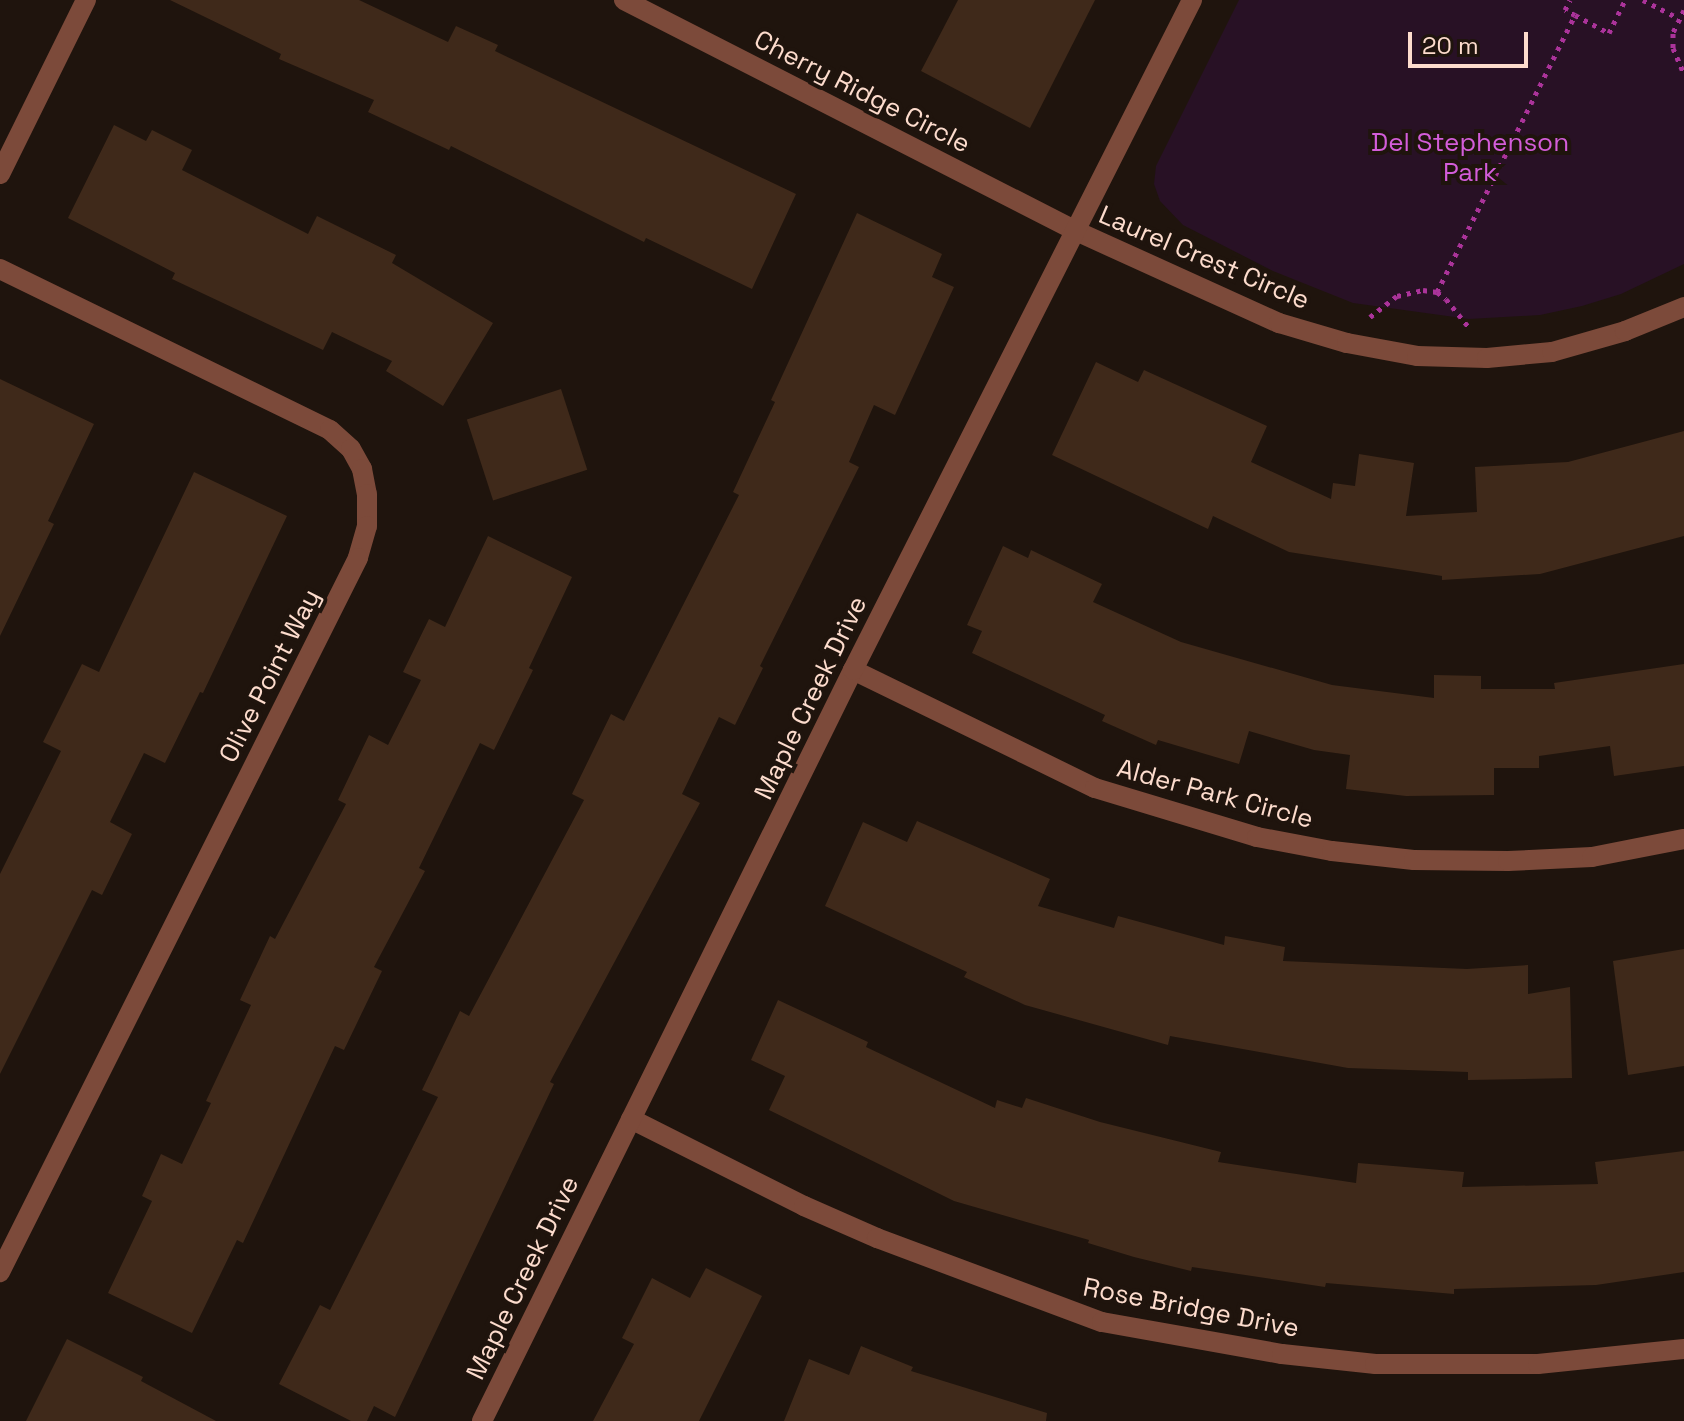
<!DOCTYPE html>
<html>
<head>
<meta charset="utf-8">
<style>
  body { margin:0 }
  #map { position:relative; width:1684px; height:1421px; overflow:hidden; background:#1f140d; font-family:"Space Grotesk",sans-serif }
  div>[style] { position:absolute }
  .green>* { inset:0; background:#281125 }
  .building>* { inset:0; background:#3f291a; transform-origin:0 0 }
  .path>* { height:5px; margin-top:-2.5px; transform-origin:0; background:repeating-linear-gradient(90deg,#ab339a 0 4px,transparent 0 10px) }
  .minor>* { height:20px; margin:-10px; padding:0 10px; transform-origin:10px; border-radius:10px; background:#7c4a3a }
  span { translate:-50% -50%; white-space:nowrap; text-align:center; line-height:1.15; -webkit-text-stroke:8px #1f140d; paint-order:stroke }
  .street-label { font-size:26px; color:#fddccd }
  .park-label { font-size:26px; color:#d35dd9 }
  .scale { position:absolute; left:1408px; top:32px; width:120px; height:36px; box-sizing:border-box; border:4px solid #fddccd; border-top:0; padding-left:10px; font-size:24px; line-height:28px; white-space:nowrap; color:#fddccd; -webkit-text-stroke:6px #1f140d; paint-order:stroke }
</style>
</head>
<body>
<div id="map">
  <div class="green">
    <div style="clip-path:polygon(1239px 0,1684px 0,1684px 264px,1621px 294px,1582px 306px,1540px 315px,1469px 319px,1353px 303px,1273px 271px,1183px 225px,1160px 201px,1154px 184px,1156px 166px)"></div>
  </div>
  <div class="building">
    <div style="clip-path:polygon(170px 0,359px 0,448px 42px,456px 26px,498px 45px,495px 51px,796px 194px,752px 289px,646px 238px,644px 242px,451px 146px,449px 150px,368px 112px,374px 100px,279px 59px,281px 54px)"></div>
    <div style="clip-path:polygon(958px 0,1095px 0,1030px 128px,921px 71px)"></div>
    <div style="clip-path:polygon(114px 125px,146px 141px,152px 130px,192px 150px,182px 170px,308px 234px,317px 216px,396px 255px,392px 263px,493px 323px,443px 406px,386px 371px,392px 361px,332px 332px,323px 350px,172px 279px,175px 273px,68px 218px)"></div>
    <div style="clip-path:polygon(857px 213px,942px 254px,932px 277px,954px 287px,895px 415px,874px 405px,849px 462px,859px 467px,760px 666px,763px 668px,735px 725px,719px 717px,682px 794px,700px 803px,550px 1082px,554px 1084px,395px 1417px,374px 1406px,367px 1421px,351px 1421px,279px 1384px,320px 1305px,330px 1310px,438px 1097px,422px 1090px,460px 1011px,469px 1016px,584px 800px,572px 794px,611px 714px,624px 721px,739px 495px,733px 492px,775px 402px,771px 400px)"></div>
    <div style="clip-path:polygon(1096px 362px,1138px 382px,1144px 370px,1267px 426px,1251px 462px,1331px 499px,1333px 483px,1355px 486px,1359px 454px,1414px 463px,1406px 516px,1477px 512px,1475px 467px,1568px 462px,1684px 431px,1684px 536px,1540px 574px,1442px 580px,1442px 576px,1289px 552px,1213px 516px,1208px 529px,1052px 455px)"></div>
    <div style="clip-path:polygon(0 379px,94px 424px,48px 521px,54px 524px,0 636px)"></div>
    <div style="left:561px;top:389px;width:85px;height:99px;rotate:72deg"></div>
    <div style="clip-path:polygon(194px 472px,287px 516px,203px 693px,200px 692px,165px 763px,144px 753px,110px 822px,132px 834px,102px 895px,92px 890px,0 1074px,0 874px,61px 751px,43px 742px,82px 664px,99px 672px)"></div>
    <div style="clip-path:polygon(488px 536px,572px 577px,529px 668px,533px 670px,494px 750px,480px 743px,419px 868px,425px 871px,374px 967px,382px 971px,344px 1050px,335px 1046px,243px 1243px,237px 1240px,192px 1333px,108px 1293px,152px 1201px,142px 1196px,161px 1154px,182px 1164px,211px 1103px,206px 1101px,251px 1005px,240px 1000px,270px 936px,275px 939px,346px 804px,338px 800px,369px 735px,388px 745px,421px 680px,403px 672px,429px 619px,445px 627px)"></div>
    <div style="clip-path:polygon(1003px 546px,1028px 558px,1031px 550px,1102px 584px,1093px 602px,1181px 642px,1332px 685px,1434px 698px,1434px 675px,1481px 676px,1481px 689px,1555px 689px,1554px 683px,1684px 664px,1684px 766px,1614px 776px,1610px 746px,1539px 756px,1539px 768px,1494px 768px,1494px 795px,1406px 796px,1346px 789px,1350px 755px,1314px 750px,1249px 731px,1239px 764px,1158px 740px,1156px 745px,1102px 721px,1105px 715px,972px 653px,982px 631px,967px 625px)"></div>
    <div style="clip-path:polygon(917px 821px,1050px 879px,1038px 906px,1114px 928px,1118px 916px,1224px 945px,1225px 936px,1285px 947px,1283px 961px,1467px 969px,1528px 965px,1528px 994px,1570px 987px,1572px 1078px,1468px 1080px,1468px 1072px,1348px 1068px,1170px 1036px,1168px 1045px,1025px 1005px,964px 977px,967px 972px,825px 906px,863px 822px,907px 842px)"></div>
    <div style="clip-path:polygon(1684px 949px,1684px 1066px,1628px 1075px,1613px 961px)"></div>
    <div style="clip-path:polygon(778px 1000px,868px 1042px,866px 1047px,995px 1108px,997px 1100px,1022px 1108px,1026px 1098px,1100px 1122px,1221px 1152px,1218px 1162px,1356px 1183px,1358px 1163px,1464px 1172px,1462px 1187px,1598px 1184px,1595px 1162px,1684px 1151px,1684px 1272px,1596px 1285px,1454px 1289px,1454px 1294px,1326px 1283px,1325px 1287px,1192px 1267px,1191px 1271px,1134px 1257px,1088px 1243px,1089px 1240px,954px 1201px,769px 1110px,785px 1076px,751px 1060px)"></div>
    <div style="clip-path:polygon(706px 1268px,762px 1296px,699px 1421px,593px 1421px,634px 1344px,622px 1338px,652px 1278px,690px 1298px)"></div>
    <div style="clip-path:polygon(67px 1339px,143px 1377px,141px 1381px,216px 1421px,26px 1421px)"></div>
    <div style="clip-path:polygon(861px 1346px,913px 1367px,911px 1371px,1047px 1413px,1046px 1421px,784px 1421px,809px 1359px,849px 1375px)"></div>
  </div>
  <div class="path">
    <div style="left:1643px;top:0;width:39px;rotate:27deg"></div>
    <div style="left:1684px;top:10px;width:25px;rotate:116deg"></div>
    <div style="left:1673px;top:33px;width:15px;rotate:90deg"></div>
    <div style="left:1673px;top:48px;width:28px;rotate:67deg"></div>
    <div style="left:1575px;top:15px;width:38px;rotate:28deg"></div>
    <div style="left:1609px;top:33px;width:37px;rotate:-64deg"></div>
    <div style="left:1437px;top:292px;width:309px;rotate:-63.5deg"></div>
    <div style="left:1575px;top:15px;width:11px;rotate:-153deg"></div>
    <div style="left:1565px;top:10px;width:11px;rotate:-63deg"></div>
    <div style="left:1370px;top:317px;width:34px;rotate:-38deg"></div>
    <div style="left:1397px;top:296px;width:27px;rotate:-13deg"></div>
    <div style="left:1423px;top:290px;width:14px;rotate:8deg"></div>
    <div style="left:1437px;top:292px;width:11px;rotate:38deg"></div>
    <div style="left:1446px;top:299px;width:35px;rotate:51deg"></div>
  </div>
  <div class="minor">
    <div style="left:624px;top:0;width:508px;rotate:27.07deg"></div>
    <div style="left:1076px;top:231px;width:223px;rotate:24.4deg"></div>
    <div style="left:1279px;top:323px;width:71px;rotate:16.4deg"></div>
    <div style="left:1347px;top:343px;width:71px;rotate:10.5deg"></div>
    <div style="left:1417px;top:356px;width:70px;rotate:1.6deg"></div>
    <div style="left:1487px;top:358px;width:65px;rotate:-5.3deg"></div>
    <div style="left:1552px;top:352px;width:76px;rotate:-16deg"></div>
    <div style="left:1625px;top:331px;width:64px;rotate:-22.1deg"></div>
    <div style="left:0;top:174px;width:194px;rotate:-63.7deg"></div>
    <div style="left:0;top:269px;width:367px;rotate:26deg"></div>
    <div style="left:330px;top:430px;width:28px;rotate:42deg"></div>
    <div style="left:351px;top:449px;width:23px;rotate:61deg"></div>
    <div style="left:362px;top:469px;width:25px;rotate:79deg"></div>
    <div style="left:367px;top:494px;width:32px;rotate:90deg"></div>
    <div style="left:367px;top:526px;width:33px;rotate:106deg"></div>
    <div style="left:358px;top:558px;width:799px;rotate:116.63deg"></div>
    <div style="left:853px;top:670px;width:269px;rotate:26deg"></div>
    <div style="left:1095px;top:788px;width:169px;rotate:16.8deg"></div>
    <div style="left:1257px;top:837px;width:76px;rotate:10.6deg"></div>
    <div style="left:1332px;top:851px;width:82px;rotate:6.3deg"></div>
    <div style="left:1414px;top:860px;width:94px;rotate:0.6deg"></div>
    <div style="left:1508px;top:861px;width:84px;rotate:-2.7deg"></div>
    <div style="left:1592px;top:857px;width:94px;rotate:-11.1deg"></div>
    <div style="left:631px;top:1119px;width:194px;rotate:26.7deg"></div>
    <div style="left:804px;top:1206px;width:80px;rotate:23.7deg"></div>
    <div style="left:877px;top:1238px;width:240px;rotate:20.5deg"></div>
    <div style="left:1102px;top:1322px;width:183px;rotate:10.1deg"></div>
    <div style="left:1282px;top:1354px;width:94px;rotate:6.1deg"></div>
    <div style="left:1375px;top:1364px;width:163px"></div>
    <div style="left:1538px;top:1364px;width:147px;rotate:-5.9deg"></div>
    <div style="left:482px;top:1421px;width:838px;rotate:-63.71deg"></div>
    <div style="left:853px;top:670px;width:751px;rotate:-63.16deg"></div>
  </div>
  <div class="street-label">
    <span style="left:862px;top:92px;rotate:27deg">Cherry Ridge Circle</span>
    <span style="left:1204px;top:258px;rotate:23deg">Laurel Crest Circle</span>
    <span style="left:270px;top:676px;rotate:-63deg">Olive Point Way</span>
    <span style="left:811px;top:698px;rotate:-64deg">Maple Creek Drive</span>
    <span style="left:1215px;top:794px;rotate:15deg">Alder Park Circle</span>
    <span style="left:523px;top:1278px;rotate:-64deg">Maple Creek Drive</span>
    <span style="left:1191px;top:1308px;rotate:11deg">Rose Bridge Drive</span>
  </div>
  <div class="park-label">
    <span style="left:1470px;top:158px">Del Stephenson<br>Park</span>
  </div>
  <div class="scale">20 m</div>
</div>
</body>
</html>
